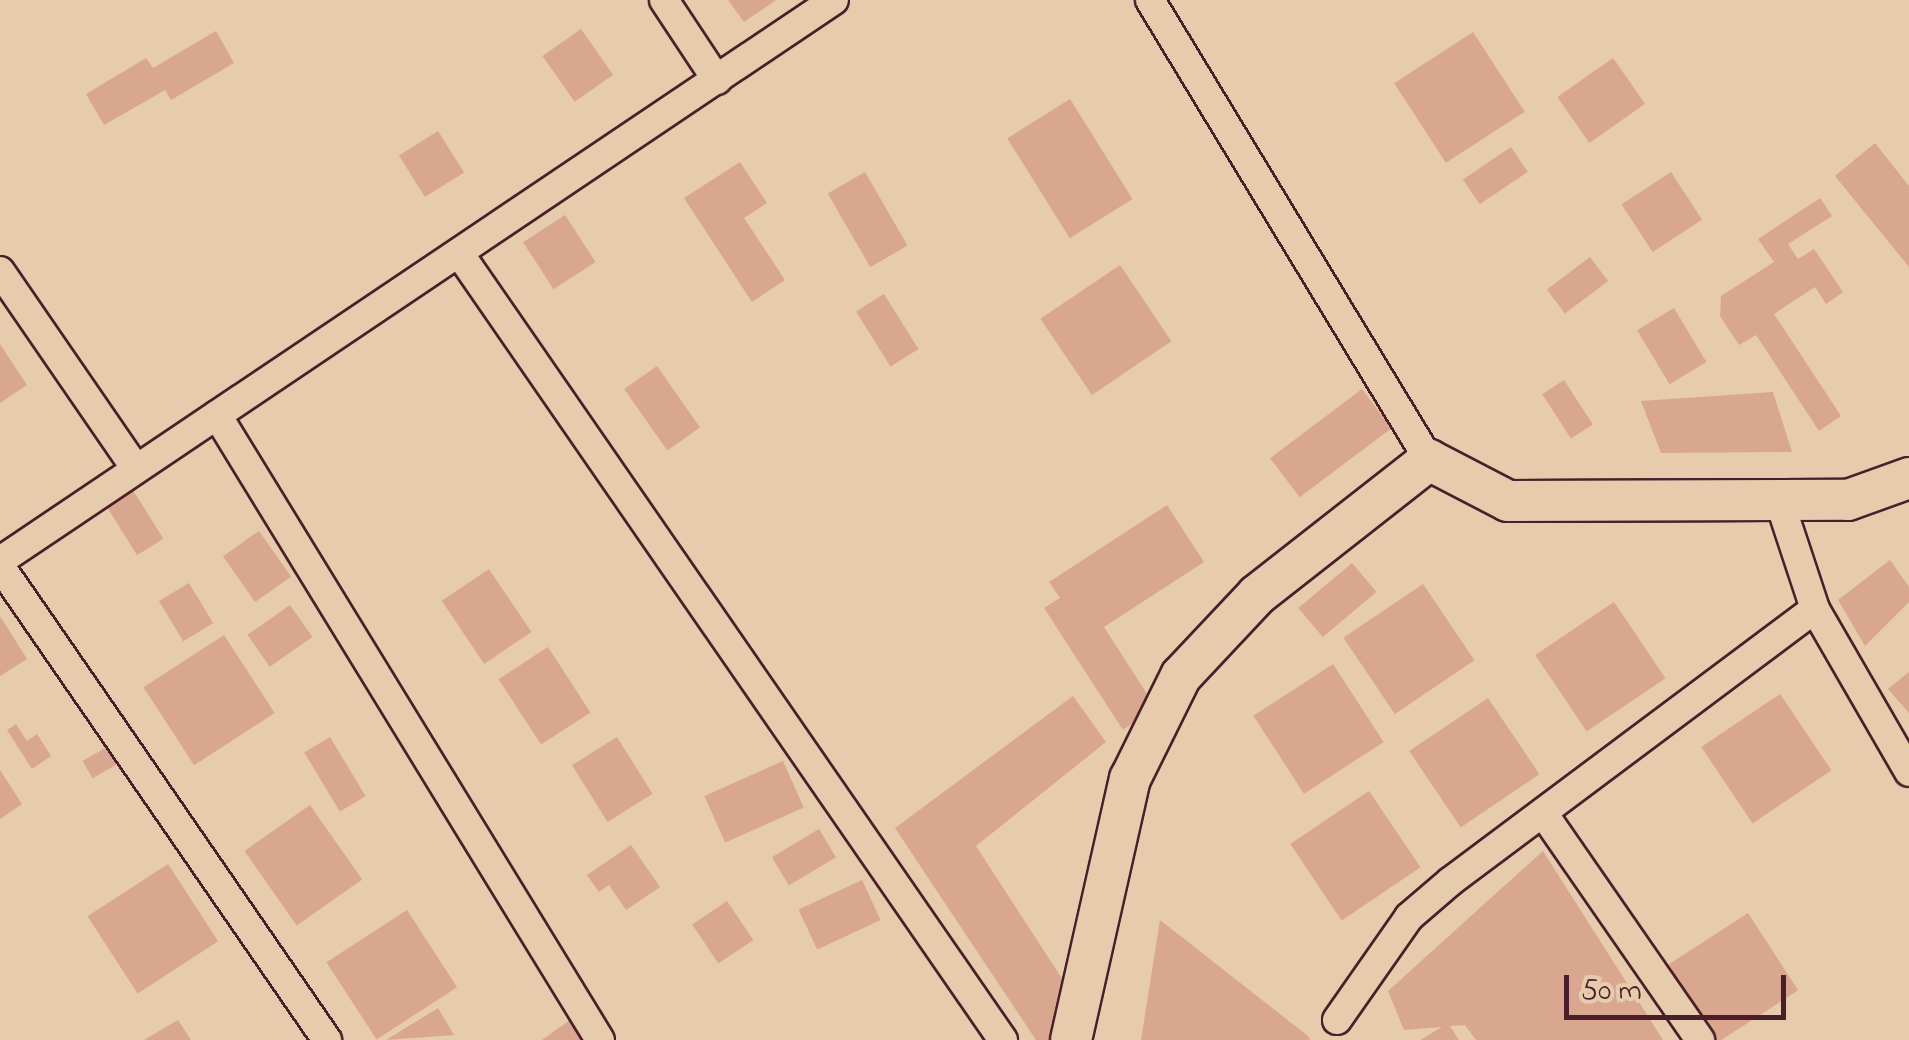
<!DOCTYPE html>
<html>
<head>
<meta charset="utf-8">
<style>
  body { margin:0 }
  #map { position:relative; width:1909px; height:1040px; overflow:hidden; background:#e6cbad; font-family:"Indie Flower",sans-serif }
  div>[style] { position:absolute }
  .building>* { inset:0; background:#d9a78f; transform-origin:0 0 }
  .roads { filter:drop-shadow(2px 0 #4a1f2b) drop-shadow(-2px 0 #4a1f2b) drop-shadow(0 2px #4a1f2b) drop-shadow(0 -2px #4a1f2b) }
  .street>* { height:28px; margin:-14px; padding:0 14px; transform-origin:14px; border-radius:14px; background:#e6cbad }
  .secondary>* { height:40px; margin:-20px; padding:0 20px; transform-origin:20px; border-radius:20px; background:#e6cbad }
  span { translate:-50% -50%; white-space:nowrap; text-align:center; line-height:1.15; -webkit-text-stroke:8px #e6cbad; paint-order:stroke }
  .scale { position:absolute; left:1564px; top:975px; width:222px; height:45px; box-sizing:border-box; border:5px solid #4a1f2b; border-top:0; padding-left:12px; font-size:30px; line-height:35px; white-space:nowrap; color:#4a1f2b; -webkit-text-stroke:8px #e6cbad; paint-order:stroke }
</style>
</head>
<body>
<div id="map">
  <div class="building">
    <div style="clip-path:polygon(728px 0,776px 0,744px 22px)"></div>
    <div style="left:581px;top:29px;width:56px;height:47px;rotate:55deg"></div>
    <div style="clip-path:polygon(216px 31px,234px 63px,171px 100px,165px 90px,104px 125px,86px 94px,146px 58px,153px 68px)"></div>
    <div style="left:1473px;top:32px;width:95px;height:94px;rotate:57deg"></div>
    <div style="left:1613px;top:58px;width:56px;height:68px;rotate:55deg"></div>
    <div style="left:1070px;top:99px;width:118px;height:74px;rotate:58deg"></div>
    <div style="left:438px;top:131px;width:49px;height:46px;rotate:58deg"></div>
    <div style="clip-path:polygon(1875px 143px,1909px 186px,1909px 267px,1835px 176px)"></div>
    <div style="left:1511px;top:147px;width:30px;height:58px;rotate:56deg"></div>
    <div style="clip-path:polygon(740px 162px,767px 203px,744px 218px,785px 280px,752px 302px,684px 198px)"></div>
    <div style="left:865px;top:172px;width:85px;height:43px;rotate:60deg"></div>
    <div style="left:1671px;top:172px;width:57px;height:59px;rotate:57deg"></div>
    <div style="clip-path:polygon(1820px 198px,1832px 216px,1788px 244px,1798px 259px,1814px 249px,1843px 292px,1826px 304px,1815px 287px,1774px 314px,1841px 416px,1819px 431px,1756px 335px,1739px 345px,1720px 316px,1721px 296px,1774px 262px,1758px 239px)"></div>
    <div style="left:565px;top:215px;width:56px;height:50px;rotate:57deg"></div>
    <div style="left:1590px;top:257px;width:30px;height:54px;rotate:53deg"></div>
    <div style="left:1120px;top:265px;width:92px;height:96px;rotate:56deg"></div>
    <div style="left:884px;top:294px;width:65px;height:33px;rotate:58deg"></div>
    <div style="left:1674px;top:308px;width:63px;height:43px;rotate:59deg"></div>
    <div style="clip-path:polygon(0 344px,27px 385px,0 403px)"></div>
    <div style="left:657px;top:366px;width:75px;height:40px;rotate:55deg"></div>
    <div style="left:1564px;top:380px;width:53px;height:26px;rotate:57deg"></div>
    <div style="left:1362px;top:389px;width:49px;height:115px;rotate:53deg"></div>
    <div style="clip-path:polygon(1773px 392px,1792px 452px,1661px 453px,1641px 401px)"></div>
    <div style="left:131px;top:487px;width:61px;height:31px;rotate:58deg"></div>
    <div style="clip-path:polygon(1167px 505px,1204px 562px,1104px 627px,1156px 708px,1123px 730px,1044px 608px,1060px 598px,1049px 582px)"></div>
    <div style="left:259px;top:531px;width:56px;height:44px;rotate:55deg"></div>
    <div style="clip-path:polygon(1890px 560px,1909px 587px,1909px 602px,1865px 646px,1838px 600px)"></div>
    <div style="left:1352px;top:563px;width:38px;height:70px;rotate:50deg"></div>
    <div style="left:489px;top:569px;width:76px;height:57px;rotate:56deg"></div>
    <div style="left:189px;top:583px;width:47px;height:35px;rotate:59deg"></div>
    <div style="left:1423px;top:584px;width:92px;height:96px;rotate:56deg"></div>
    <div style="left:1614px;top:602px;width:92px;height:95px;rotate:56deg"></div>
    <div style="left:290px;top:605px;width:39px;height:52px;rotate:55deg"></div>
    <div style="clip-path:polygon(0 616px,27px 659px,0 676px)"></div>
    <div style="left:224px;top:635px;width:93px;height:96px;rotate:57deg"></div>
    <div style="left:548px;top:647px;width:78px;height:59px;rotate:57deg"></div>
    <div style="left:1333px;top:664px;width:93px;height:95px;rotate:57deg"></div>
    <div style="clip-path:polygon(1909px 672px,1909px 713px,1888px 689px)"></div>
    <div style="left:1780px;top:694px;width:92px;height:95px;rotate:56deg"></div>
    <div style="clip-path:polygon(1073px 696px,1106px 742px,976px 846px,1072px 994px,1061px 1040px,1036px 1040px,895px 828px)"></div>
    <div style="left:1488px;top:698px;width:92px;height:95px;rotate:56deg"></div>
    <div style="clip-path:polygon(16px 724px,27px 741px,37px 734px,51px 756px,32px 769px,7px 730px)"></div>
    <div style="left:330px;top:737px;width:69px;height:30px;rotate:59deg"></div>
    <div style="left:617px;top:737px;width:67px;height:53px;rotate:58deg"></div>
    <div style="left:112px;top:744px;width:20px;height:34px;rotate:60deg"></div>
    <div style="left:783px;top:761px;width:51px;height:86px;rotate:66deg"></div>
    <div style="clip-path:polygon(0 770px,22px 804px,0 819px)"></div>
    <div style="left:1369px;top:791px;width:92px;height:95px;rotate:56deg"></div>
    <div style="left:310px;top:805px;width:91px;height:80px;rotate:55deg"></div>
    <div style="left:819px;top:829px;width:33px;height:55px;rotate:59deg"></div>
    <div style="clip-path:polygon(631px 845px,660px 887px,626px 910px,609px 885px,599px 892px,587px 875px)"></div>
    <div style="clip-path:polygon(1543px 851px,1663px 1040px,1476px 1040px,1465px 1025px,1450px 1026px,1459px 1040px,1420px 1040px,1442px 1027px,1404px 1030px,1388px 991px)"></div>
    <div style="left:168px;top:864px;width:92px;height:96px;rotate:57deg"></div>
    <div style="left:862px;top:880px;width:44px;height:70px;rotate:65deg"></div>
    <div style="left:727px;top:901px;width:47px;height:42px;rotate:56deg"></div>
    <div style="left:407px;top:910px;width:92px;height:96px;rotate:57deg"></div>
    <div style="left:1748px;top:913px;width:92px;height:96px;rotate:57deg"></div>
    <div style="clip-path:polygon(1160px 920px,1308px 1036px,1310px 1040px,1141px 1040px)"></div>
    <div style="clip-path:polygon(438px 1008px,454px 1035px,386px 1040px)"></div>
    <div style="clip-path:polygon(574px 1017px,590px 1040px,542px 1040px)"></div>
    <div style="clip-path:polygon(178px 1020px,191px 1040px,144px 1040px)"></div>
  </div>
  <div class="roads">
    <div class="street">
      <div style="left:664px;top:0;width:96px;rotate:56.5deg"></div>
      <div style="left:1150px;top:0;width:538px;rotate:58.76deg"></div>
      <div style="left:459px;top:253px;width:957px;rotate:55.35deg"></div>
      <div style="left:0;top:271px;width:240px;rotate:55.5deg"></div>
      <div style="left:217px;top:415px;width:733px;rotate:58.5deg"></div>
      <div style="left:1780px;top:503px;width:112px;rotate:71.7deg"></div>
      <div style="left:1815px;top:609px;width:188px;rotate:60deg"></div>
      <div style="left:0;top:561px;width:1005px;rotate:-33.93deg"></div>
      <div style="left:0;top:566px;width:576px;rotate:55.4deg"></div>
      <div style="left:1543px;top:813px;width:276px;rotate:55.3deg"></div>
      <div style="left:1337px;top:1020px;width:126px;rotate:-55deg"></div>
      <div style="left:1409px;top:917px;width:55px;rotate:-40.6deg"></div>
      <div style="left:1451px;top:881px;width:454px;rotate:-36.8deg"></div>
    </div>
    <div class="secondary">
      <div style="left:1071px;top:1040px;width:268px;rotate:-77.3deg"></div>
      <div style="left:1130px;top:779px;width:115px;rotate:-63.7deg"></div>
      <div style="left:1181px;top:676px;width:111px;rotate:-46.8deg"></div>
      <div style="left:1257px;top:595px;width:219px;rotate:-38.1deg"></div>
      <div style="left:1429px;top:460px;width:89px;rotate:27.4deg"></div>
      <div style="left:1508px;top:501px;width:340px;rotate:-0.2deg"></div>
      <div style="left:1848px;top:500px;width:65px;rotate:-19.8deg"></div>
    </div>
  </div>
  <div class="scale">50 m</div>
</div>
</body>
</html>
